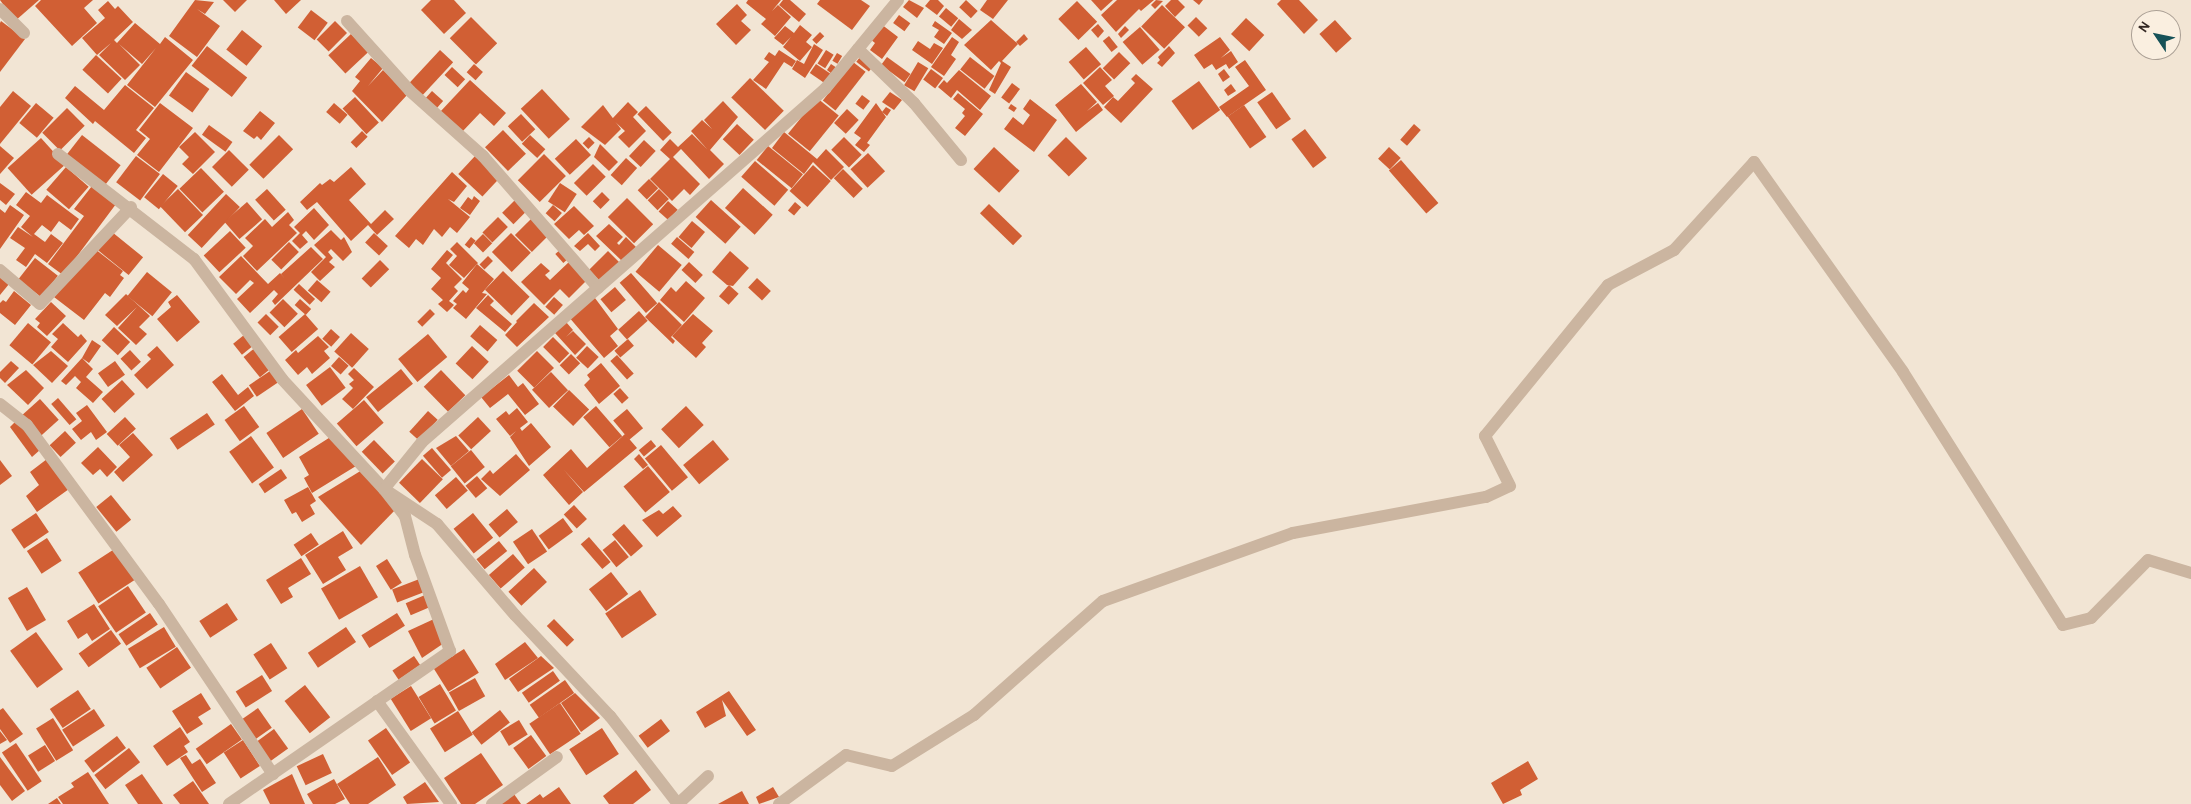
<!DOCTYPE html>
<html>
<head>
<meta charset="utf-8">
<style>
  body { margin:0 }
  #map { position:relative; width:2191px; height:804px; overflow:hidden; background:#f2e5d4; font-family:Karla,sans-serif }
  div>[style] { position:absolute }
  .building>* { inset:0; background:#d15f34; transform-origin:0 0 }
  .street>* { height:12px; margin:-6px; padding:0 6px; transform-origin:6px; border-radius:6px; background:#cbb5a0 }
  span { translate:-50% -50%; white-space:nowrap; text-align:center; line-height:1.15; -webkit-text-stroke:4.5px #faefe0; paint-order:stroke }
  .north { position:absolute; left:2131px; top:10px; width:50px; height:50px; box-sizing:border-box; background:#faefe0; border:1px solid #aba095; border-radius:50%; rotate:304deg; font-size:14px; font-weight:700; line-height:20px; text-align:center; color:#342924 }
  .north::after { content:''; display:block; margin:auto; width:18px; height:22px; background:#165258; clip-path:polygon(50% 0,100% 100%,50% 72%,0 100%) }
</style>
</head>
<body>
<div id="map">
  <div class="building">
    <div style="clip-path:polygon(0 0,39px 0,15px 21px)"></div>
    <div style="clip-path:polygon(41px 0,93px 0,84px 8px,97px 23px,72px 46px,35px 6px)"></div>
    <div style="clip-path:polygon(195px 0,214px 2px,205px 14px,197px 9px,220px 26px,197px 57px,169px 36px)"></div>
    <div style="clip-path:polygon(223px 0,247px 0,235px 12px)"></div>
    <div style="clip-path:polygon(274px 0,301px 0,286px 14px)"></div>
    <div style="clip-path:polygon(431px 0,454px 0,466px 13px,444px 34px,421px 10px)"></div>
    <div style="clip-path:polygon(748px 0,781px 0,772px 11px,778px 5px,791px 17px,775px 36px,761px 24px,766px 19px,746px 3px)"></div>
    <div style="clip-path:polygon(783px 0,790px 0,806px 14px,799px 22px,779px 5px)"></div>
    <div style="clip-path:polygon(820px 0,861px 0,870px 6px,852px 30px,817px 4px)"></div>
    <div style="clip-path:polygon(909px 0,924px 8px,917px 18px,903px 7px)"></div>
    <div style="clip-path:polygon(930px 0,938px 0,944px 6px,937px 15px,925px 6px)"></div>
    <div style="left:966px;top:0;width:16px;height:10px;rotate:43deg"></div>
    <div style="clip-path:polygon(987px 0,1008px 0,993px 19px,980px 10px)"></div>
    <div style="clip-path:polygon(1091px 0,1113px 0,1101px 11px)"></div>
    <div style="clip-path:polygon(1117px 0,1154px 0,1141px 11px,1139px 9px,1116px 32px,1101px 15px)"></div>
    <div style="clip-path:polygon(1156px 0,1163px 1px,1155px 9px,1151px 5px)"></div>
    <div style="clip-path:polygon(1171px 0,1178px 0,1185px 7px,1175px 17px,1165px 6px)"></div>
    <div style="clip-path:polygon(1193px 0,1203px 0,1199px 5px)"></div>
    <div style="clip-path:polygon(1281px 0,1299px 0,1318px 20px,1304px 34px,1277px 4px)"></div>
    <div style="clip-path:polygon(108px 1px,115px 9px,118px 6px,133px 22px,114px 40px,117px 43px,135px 23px,160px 44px,165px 37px,193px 60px,155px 107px,127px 85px,156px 48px,142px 64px,119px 44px,140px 65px,125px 80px,99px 55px,111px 43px,97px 55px,82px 38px,105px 18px,98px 10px)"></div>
    <div style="left:1077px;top:1px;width:29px;height:26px;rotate:46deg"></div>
    <div style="clip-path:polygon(737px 4px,747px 15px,741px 21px,751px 30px,736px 45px,716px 24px)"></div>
    <div style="left:1162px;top:5px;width:32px;height:30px;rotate:44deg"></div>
    <div style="left:946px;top:8px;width:16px;height:11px;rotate:40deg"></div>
    <div style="left:311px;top:10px;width:21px;height:22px;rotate:37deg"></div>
    <div style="left:899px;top:15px;width:14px;height:10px;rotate:36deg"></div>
    <div style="left:471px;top:17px;width:37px;height:30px;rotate:45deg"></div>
    <div style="left:1196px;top:17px;width:16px;height:12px;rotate:45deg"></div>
    <div style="left:1246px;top:18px;width:25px;height:22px;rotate:43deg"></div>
    <div style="clip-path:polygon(959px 19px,972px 30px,962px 39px,951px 30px)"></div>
    <div style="clip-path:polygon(991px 20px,1018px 44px,1002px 61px,1011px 67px,995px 94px,989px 90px,1001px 63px,999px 61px,991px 70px,964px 45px)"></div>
    <div style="left:1335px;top:20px;width:25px;height:21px;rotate:48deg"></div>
    <div style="clip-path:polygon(1px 21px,25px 39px,0 72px,0 23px)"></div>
    <div style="left:335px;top:21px;width:17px;height:26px;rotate:45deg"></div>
    <div style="clip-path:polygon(935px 21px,952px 33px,944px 44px,934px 37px,939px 30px,932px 26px)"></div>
    <div style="clip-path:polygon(881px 24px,898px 37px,882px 59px,870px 50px,875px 43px,870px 39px)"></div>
    <div style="clip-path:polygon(1098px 24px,1104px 31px,1098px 38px,1091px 30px)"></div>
    <div style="clip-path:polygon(800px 25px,812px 35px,806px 42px,812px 47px,800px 61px,783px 47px,791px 37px,783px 45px,774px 38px,785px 26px,794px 33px)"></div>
    <div style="clip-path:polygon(1125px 26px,1129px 30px,1121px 38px,1118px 34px)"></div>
    <div style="left:1140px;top:27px;width:30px;height:23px;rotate:49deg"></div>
    <div style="left:242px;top:30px;width:26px;height:25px;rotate:39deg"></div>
    <div style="left:820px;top:32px;width:6px;height:11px;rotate:45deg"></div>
    <div style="left:351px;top:34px;width:25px;height:31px;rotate:47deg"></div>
    <div style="clip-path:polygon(1024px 34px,1028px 39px,1020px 46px,1016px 42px)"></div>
    <div style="left:1109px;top:36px;width:14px;height:8px;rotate:51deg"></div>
    <div style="clip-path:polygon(952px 37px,959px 42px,951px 55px,956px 59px,944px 76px,931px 67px)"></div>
    <div style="clip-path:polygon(1220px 37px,1230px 50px,1221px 58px,1231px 51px,1238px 62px,1229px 69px,1226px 64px,1216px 70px,1212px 64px,1204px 69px,1194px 55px)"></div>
    <div style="clip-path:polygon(918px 41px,930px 49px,934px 43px,943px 48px,932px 64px,912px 50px)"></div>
    <div style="clip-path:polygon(814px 44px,823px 50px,805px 78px,792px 69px,797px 60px,804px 64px)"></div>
    <div style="left:207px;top:46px;width:51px;height:25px;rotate:38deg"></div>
    <div style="clip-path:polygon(1169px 46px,1175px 53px,1162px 67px,1157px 63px,1160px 60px,1158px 57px)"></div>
    <div style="left:1086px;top:47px;width:23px;height:23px;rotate:49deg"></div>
    <div style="left:440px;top:50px;width:18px;height:46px;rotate:43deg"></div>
    <div style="clip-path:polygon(779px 50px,796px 61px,792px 67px,784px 62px,766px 89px,753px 80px,769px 62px,764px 59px,769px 52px,775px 56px)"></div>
    <div style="left:826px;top:50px;width:9px;height:16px;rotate:32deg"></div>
    <div style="left:1119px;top:52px;width:16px;height:23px;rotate:45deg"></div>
    <div style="left:837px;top:53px;width:6px;height:9px;rotate:31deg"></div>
    <div style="left:96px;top:55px;width:35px;height:20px;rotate:43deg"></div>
    <div style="left:860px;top:57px;width:16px;height:6px;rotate:38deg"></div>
    <div style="left:887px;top:57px;width:29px;height:10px;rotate:36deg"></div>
    <div style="left:970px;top:57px;width:31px;height:16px;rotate:38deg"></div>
    <div style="clip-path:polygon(371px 58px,383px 68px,368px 86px,383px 70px,408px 94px,382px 122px,352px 91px,360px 81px,355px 77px)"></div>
    <div style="clip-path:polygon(1245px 60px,1266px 90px,1227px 117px,1219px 107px,1249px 86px,1235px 67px)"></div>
    <div style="left:853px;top:62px;width:16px;height:49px;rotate:38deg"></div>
    <div style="left:918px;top:62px;width:12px;height:27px;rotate:31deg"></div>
    <div style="left:474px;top:64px;width:12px;height:11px;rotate:42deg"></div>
    <div style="left:816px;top:64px;width:18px;height:11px;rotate:34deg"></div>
    <div style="clip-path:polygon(831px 64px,837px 68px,832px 74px,827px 70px)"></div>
    <div style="left:452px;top:67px;width:18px;height:11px;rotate:43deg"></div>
    <div style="clip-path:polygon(1100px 67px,1112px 80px,1105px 86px,1114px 96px,1103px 105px,1083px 83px)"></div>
    <div style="left:931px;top:69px;width:15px;height:13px;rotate:37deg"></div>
    <div style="clip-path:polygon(1224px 69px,1230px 77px,1223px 82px,1218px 74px)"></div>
    <div style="clip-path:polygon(959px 70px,991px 96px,980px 110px,957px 90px,951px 98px,938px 87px,944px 80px,947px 83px)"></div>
    <div style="left:186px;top:72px;width:29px;height:29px;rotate:36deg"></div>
    <div style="clip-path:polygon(1136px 74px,1153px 89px,1121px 123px,1104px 107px,1113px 97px,1118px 101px,1135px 83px,1131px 79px)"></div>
    <div style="left:750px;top:78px;width:47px;height:27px;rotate:44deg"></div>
    <div style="clip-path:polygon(470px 80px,506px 113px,494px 126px,480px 113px,462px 132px,440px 112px)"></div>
    <div style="left:1199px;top:81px;width:36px;height:34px;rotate:54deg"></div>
    <div style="left:1012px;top:83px;width:10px;height:18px;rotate:37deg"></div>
    <div style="clip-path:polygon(1081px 84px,1097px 102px,1087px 111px,1098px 103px,1103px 110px,1076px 132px,1055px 105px)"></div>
    <div style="clip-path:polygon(1231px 84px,1236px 91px,1228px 96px,1224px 90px)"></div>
    <div style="clip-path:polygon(125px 85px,154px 108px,136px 130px,146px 138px,134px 153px,95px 121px,93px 124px,65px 98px,75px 86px,104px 110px)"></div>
    <div style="left:542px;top:89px;width:41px;height:29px;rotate:47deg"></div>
    <div style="clip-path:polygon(13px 91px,31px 106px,0 144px,0 107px)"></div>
    <div style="left:432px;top:91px;width:15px;height:11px;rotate:42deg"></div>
    <div style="clip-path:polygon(890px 92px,902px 100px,894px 110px,882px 102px)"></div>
    <div style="left:1272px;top:92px;width:33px;height:18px;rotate:55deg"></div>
    <div style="clip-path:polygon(958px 93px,983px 114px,965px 136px,955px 128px,965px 116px,962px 113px,965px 109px,953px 99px)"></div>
    <div style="left:862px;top:95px;width:10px;height:11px;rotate:37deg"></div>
    <div style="left:355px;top:97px;width:35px;height:17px;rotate:47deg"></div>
    <div style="left:817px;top:98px;width:28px;height:46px;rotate:39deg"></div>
    <div style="clip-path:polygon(1030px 99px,1057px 120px,1034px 152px,1004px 129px,1013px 117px,1023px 125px,1030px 115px,1023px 109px)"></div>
    <div style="clip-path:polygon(723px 101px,738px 117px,710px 150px,724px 164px,709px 179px,681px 149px,673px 157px,700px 184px,690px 195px,684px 189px,672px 201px,650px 179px,670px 159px,660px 150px,670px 139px,678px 147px,692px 134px,707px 149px,691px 131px,702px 120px,712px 129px,704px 120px)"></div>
    <div style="clip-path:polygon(628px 102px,638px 112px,633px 117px,646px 131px,629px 148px,618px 137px,625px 131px,612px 119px)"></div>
    <div style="left:36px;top:103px;width:23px;height:26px;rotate:40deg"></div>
    <div style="clip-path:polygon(160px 103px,193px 128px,159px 172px,137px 155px,150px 139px,139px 130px)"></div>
    <div style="left:334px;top:103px;width:18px;height:12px;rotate:41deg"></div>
    <div style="clip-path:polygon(876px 103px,886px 117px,867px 143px,870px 145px,864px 152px,855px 145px,861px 138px,854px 133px)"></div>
    <div style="left:1011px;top:104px;width:7px;height:5px;rotate:34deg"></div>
    <div style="clip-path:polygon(603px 105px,621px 129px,605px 145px,581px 127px)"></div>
    <div style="left:1244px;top:105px;width:39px;height:20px;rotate:55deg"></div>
    <div style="left:646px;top:106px;width:37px;height:12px;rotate:46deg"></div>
    <div style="clip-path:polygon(886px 107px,891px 110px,887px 116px,882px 112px)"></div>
    <div style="left:67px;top:108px;width:25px;height:35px;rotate:45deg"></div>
    <div style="left:847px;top:109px;width:16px;height:19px;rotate:43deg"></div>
    <div style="clip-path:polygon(260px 111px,275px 123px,261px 140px,257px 136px,254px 139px,243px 131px)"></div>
    <div style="left:521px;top:114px;width:21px;height:18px;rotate:47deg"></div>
    <div style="left:737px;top:124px;width:23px;height:21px;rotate:43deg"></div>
    <div style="left:1414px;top:124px;width:9px;height:21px;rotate:41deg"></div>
    <div style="left:209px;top:125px;width:29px;height:12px;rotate:36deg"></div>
    <div style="left:1305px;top:129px;width:36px;height:17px;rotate:53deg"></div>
    <div style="left:503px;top:130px;width:33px;height:25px;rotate:46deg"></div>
    <div style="left:362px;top:131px;width:8px;height:16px;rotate:45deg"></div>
    <div style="clip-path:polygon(195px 132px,215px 152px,193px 174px,182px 164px,189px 157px,179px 147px)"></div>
    <div style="clip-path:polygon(784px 132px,817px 159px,826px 149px,844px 167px,831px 180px,813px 162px,804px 174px,772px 148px)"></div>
    <div style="left:82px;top:135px;width:49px;height:25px;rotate:38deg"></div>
    <div style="left:279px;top:135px;width:20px;height:42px;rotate:45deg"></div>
    <div style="left:530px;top:135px;width:21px;height:12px;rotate:43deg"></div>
    <div style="left:589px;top:137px;width:8px;height:9px;rotate:45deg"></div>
    <div style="left:844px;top:137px;width:25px;height:18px;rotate:45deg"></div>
    <div style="left:1066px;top:137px;width:30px;height:26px;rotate:45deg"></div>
    <div style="left:41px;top:138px;width:36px;height:45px;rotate:48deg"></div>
    <div style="left:576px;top:139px;width:22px;height:29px;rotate:47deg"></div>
    <div style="left:644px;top:140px;width:16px;height:22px;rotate:43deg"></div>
    <div style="clip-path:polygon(600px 144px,618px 162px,609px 171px,594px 157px)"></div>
    <div style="clip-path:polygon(0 146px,14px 158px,0 174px)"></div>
    <div style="left:768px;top:146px;width:45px;height:18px;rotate:39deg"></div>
    <div style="left:994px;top:147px;width:35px;height:30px;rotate:43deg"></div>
    <div style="left:1389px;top:147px;width:16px;height:16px;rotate:43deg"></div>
    <div style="left:229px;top:150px;width:28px;height:24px;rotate:45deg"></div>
    <div style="left:868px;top:153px;width:25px;height:24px;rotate:47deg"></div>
    <div style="left:544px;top:154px;width:31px;height:37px;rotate:45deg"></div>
    <div style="left:476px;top:155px;width:33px;height:26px;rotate:43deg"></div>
    <div style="left:136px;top:156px;width:30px;height:33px;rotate:37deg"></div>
    <div style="left:626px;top:158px;width:15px;height:23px;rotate:42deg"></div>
    <div style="left:1401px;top:160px;width:57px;height:16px;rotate:49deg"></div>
    <div style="left:755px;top:161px;width:44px;height:21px;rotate:41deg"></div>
    <div style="left:593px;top:164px;width:18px;height:27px;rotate:45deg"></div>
    <div style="left:813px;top:165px;width:24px;height:35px;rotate:42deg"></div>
    <div style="left:66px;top:167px;width:30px;height:30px;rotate:41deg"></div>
    <div style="clip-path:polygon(351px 167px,366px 184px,349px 200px,371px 224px,385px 210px,394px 219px,377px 235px,368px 225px,351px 241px,317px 202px,307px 210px,300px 202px,320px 183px,322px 185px,330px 179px,334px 182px)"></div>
    <div style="left:201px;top:168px;width:33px;height:30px;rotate:46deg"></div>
    <div style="left:843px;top:169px;width:28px;height:13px;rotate:45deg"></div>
    <div style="clip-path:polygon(452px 172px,467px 186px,454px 202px,448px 199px,470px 217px,457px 233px,450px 227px,442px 237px,434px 229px,423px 245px,416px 239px,409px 248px,395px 236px)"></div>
    <div style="left:163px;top:174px;width:19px;height:30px;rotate:39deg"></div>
    <div style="left:649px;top:179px;width:13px;height:16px;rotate:45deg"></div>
    <div style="clip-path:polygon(0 183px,15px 194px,6px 205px,0 200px)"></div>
    <div style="left:560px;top:183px;width:20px;height:22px;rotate:33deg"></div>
    <div style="clip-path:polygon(92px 186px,116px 204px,63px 275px,48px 264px,84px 216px,74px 209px)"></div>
    <div style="left:743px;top:188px;width:40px;height:27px;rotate:42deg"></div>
    <div style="left:178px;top:189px;width:36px;height:25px;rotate:46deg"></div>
    <div style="left:267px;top:189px;width:28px;height:16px;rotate:48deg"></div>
    <div style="left:659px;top:189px;width:14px;height:16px;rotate:45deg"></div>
    <div style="clip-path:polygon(26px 192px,41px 203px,47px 195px,79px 219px,71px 230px,59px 221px,51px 232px,42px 225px,34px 234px,45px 242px,51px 234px,63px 243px,47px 263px,35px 254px,26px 267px,16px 260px,25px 248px,10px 238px,18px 227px,33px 237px,21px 227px,30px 216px,16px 205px)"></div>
    <div style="left:602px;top:192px;width:11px;height:13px;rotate:45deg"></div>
    <div style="left:226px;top:194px;width:19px;height:56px;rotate:43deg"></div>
    <div style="clip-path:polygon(474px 196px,480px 201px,470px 215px,460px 208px,468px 197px,472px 200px)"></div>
    <div style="left:517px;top:198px;width:16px;height:21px;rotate:45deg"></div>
    <div style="left:627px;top:198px;width:37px;height:27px;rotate:45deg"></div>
    <div style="left:711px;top:200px;width:40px;height:23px;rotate:42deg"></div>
    <div style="left:668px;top:201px;width:13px;height:14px;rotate:42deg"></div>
    <div style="left:247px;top:202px;width:23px;height:30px;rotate:49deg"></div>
    <div style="left:795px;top:202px;width:8px;height:11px;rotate:40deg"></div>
    <div style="left:989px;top:204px;width:46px;height:13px;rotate:44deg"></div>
    <div style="clip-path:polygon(10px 205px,24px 215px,0 249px,0 209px,5px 213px)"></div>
    <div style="left:553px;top:205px;width:12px;height:11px;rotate:42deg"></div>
    <div style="clip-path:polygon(574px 206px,594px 226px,584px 235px,579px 230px,569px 239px,554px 224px)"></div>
    <div style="clip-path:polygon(314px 208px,329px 225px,314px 240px,306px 231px,302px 235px,308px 242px,300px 249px,292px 241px,300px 233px,294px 227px)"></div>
    <div style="clip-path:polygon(288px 212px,294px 220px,289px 225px,297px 233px,257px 271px,243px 256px,253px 246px,245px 238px,265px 219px,272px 227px)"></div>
    <div style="left:534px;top:216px;width:24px;height:27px;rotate:45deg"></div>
    <div style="left:498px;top:217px;width:14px;height:22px;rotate:45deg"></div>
    <div style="left:692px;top:221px;width:17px;height:21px;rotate:40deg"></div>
    <div style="clip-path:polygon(609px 224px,623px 237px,617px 243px,619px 245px,626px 237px,636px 247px,622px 261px,596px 236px)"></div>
    <div style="clip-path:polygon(331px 230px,341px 240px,344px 237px,352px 252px,343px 261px,331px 249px,328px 252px,333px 258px,329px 262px,335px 267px,320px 281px,311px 272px,326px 257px,314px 245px)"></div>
    <div style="left:230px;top:231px;width:23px;height:36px;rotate:47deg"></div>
    <div style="left:112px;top:232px;width:40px;height:23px;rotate:39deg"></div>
    <div style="left:374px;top:233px;width:19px;height:13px;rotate:43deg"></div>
    <div style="left:511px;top:233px;width:28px;height:27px;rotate:45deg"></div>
    <div style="clip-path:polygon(588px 233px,600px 246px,595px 251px,588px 244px,580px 251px,574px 246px)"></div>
    <div style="left:483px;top:234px;width:13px;height:13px;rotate:45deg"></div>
    <div style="left:471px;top:237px;width:6px;height:10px;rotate:39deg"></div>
    <div style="left:677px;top:237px;width:23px;height:9px;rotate:41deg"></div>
    <div style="left:289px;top:242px;width:14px;height:25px;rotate:45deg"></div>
    <div style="clip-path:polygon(457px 242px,478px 263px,464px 278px,449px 265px,457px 256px,450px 249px)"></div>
    <div style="left:658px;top:245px;width:31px;height:35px;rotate:40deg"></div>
    <div style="clip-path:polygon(311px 247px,323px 259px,275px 305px,272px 301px,278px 294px,274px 290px,250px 313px,237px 299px,254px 283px,250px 280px,236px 294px,219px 277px,241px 256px,268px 284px,280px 273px,286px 280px,281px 274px)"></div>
    <div style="left:562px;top:248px;width:12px;height:9px;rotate:48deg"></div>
    <div style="clip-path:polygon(95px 249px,123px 271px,120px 275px,124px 278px,110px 297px,105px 293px,84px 320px,54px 297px)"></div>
    <div style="clip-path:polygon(447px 250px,453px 255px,446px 263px,462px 279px,454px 287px,458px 291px,449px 301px,454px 305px,447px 312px,438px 304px,443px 300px,431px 289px,441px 278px,431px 269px)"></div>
    <div style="left:608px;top:251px;width:17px;height:27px;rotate:45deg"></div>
    <div style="clip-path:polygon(730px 251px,749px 268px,733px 286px,727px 285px,712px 272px)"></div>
    <div style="left:488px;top:256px;width:7px;height:12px;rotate:45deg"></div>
    <div style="left:35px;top:258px;width:29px;height:27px;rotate:38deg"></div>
    <div style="left:380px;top:260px;width:13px;height:26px;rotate:45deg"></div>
    <div style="clip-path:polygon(570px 261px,588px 279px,569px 298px,560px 289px,544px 305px,521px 282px,541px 263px,550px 271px,545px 275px,550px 280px)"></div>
    <div style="left:689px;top:262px;width:19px;height:11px;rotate:43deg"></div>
    <div style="clip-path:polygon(477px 264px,494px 279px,482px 293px,487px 294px,466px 319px,453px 308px,457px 304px,453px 301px,463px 290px,466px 293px,469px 289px,462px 283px)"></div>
    <div style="left:503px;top:271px;width:37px;height:26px;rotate:44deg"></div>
    <div style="left:147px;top:272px;width:32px;height:31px;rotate:39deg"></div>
    <div style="left:631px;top:273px;width:40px;height:15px;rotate:49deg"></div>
    <div style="clip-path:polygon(0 277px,9px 284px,0 295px)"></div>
    <div style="left:757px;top:278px;width:19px;height:13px;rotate:43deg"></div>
    <div style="left:317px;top:280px;width:18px;height:14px;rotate:41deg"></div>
    <div style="clip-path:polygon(686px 281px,705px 298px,684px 322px,660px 300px,671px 287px,676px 292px)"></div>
    <div style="left:299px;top:284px;width:22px;height:8px;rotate:43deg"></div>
    <div style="left:729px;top:285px;width:13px;height:15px;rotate:42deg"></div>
    <div style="left:615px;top:287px;width:17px;height:19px;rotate:50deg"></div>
    <div style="clip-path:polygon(14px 291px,31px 305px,15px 325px,0 313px,0 303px,3px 300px,6px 302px)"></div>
    <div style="clip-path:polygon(126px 294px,150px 316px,139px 327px,147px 334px,136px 345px,118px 328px,137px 307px,117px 326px,105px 315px)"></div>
    <div style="clip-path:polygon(592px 294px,618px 329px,610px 336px,618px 346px,604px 358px,568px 316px)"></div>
    <div style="clip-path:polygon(177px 295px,200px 322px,177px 342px,157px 319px,171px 307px,168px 302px)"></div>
    <div style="clip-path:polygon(488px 295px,494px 301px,490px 305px,512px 324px,505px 332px,476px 308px)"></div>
    <div style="left:554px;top:297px;width:12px;height:13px;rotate:42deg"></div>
    <div style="left:283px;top:299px;width:21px;height:19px;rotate:45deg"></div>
    <div style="left:300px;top:299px;width:15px;height:8px;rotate:42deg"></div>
    <div style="clip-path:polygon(51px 302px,66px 316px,47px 336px,37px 327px,40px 323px,35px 319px)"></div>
    <div style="clip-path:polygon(659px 302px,682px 325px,671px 337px,675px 341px,673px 344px,645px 317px)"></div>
    <div style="clip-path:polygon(534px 303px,549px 317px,517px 347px,505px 335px,517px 322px,522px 327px,516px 321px)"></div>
    <div style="left:430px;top:309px;width:7px;height:18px;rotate:45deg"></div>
    <div style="left:639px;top:311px;width:13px;height:28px;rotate:48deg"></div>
    <div style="left:266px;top:314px;width:18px;height:12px;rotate:45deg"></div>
    <div style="left:305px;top:314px;width:20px;height:35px;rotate:49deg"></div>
    <div style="clip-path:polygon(693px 314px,713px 331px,702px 343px,706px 347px,696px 358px,672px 336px)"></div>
    <div style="clip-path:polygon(566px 322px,573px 330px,566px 337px,573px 331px,586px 344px,575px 355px,555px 333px)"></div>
    <div style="left:28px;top:323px;width:30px;height:29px;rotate:40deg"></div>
    <div style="clip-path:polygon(63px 323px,78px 337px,81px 334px,87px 341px,68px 362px,51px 347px,58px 339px,52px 334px)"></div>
    <div style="left:480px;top:325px;width:23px;height:15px;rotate:41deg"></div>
    <div style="left:114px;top:327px;width:22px;height:18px;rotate:43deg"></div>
    <div style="left:331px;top:329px;width:12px;height:13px;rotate:42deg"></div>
    <div style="left:351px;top:333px;width:24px;height:25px;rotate:42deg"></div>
    <div style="left:428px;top:334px;width:30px;height:39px;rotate:50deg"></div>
    <div style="left:244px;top:335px;width:14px;height:14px;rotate:51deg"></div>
    <div style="clip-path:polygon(318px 336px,329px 347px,324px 351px,330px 358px,312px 374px,307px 367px,298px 375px,285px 360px,296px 350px,298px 353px)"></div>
    <div style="left:553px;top:337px;width:23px;height:14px;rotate:45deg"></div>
    <div style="left:628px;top:339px;width:9px;height:18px;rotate:49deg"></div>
    <div style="clip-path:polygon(92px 340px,101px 346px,89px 363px,82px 358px,93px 369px,86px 377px,103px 392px,93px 403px,76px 388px,81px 382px,75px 376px,66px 385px,61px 381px,82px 358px)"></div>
    <div style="clip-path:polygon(157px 346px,174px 365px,147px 389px,134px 375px,151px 359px,147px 355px)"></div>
    <div style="left:472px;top:346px;width:23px;height:24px;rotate:43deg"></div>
    <div style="left:587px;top:346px;width:16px;height:16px;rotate:43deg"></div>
    <div style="left:256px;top:347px;width:26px;height:16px;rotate:51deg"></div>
    <div style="left:130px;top:350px;width:16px;height:13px;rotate:47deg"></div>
    <div style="clip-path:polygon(51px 351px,68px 366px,52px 383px,33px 365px)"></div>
    <div style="left:537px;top:351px;width:24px;height:28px;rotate:45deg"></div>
    <div style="left:571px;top:354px;width:13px;height:16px;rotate:45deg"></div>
    <div style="left:617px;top:355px;width:25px;height:9px;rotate:48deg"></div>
    <div style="left:339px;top:357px;width:13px;height:12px;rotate:42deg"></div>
    <div style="clip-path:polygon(11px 361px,19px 368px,5px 383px,0 378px,0 372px)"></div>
    <div style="left:115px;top:361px;width:17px;height:21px;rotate:54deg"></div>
    <div style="clip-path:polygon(601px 363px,620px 386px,599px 404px,584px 385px,590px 379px,587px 375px)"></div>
    <div style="left:330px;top:367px;width:26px;height:30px;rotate:53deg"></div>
    <div style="clip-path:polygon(354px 368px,374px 387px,353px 409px,342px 399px,353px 388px,349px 384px,354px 380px,348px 374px)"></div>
    <div style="left:273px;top:369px;width:14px;height:29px;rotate:56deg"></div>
    <div style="left:401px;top:369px;width:19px;height:45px;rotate:51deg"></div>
    <div style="clip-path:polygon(26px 370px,44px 388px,28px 405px,7px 385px)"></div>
    <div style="left:441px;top:370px;width:35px;height:24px;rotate:46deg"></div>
    <div style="left:551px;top:372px;width:25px;height:26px;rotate:47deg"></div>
    <div style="clip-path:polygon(222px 374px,238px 395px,248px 387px,254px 396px,235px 411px,212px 382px)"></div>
    <div style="clip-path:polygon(509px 375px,518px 387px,523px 383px,539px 404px,525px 415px,508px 394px,490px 408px,481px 397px)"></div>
    <div style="left:122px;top:380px;width:19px;height:28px;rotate:47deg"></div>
    <div style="left:620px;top:388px;width:13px;height:9px;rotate:48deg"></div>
    <div style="left:569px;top:390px;width:28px;height:23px;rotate:44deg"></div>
    <div style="left:58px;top:398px;width:28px;height:9px;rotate:49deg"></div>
    <div style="left:40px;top:399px;width:28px;height:25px;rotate:48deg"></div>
    <div style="left:364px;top:400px;width:30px;height:36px;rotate:49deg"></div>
    <div style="clip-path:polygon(87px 405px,107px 432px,96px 440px,91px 432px,81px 440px,72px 429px,82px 421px,76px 413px)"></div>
    <div style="left:244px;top:406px;width:26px;height:24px;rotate:54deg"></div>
    <div style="left:596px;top:406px;width:40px;height:17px;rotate:49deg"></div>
    <div style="left:686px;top:406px;width:26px;height:34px;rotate:47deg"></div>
    <div style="clip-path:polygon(517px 408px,528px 422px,520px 428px,522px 431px,531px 423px,551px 447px,529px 466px,510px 437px,516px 431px,510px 436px,496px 419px,506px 411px,509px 415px)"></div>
    <div style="left:302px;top:409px;width:30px;height:43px;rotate:56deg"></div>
    <div style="left:627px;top:409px;width:25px;height:18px;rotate:50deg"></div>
    <div style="left:428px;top:411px;width:13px;height:28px;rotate:42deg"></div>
    <div style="left:207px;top:413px;width:14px;height:45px;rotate:56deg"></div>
    <div style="left:125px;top:417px;width:16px;height:25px;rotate:47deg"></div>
    <div style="left:478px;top:417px;width:19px;height:27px;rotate:47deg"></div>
    <div style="clip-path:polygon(16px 421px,41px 449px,32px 457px,10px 427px)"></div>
    <div style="left:65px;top:431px;width:16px;height:21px;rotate:47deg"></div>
    <div style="clip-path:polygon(133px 433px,153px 455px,123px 482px,114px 472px,130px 457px,119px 445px)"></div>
    <div style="clip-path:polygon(625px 434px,637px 448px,584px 492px,564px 470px,583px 492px,569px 505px,543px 475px,571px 449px,587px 468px)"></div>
    <div style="left:251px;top:436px;width:39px;height:27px;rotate:54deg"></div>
    <div style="clip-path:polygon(332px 436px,356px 466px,312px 493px,304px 478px,309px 475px,299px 457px)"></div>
    <div style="clip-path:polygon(456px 436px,469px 451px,451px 466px,436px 448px)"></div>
    <div style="left:374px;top:440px;width:30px;height:17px;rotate:46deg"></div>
    <div style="left:651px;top:440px;width:8px;height:16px;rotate:50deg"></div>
    <div style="left:713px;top:440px;width:25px;height:39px;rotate:50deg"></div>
    <div style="left:661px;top:445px;width:42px;height:21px;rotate:50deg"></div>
    <div style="clip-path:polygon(98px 447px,117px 467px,107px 477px,100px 469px,93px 475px,81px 463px)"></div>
    <div style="left:432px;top:448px;width:29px;height:12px;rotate:49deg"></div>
    <div style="left:471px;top:450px;width:22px;height:26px;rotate:51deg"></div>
    <div style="clip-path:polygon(516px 454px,530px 470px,500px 496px,481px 479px,490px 470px,493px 474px)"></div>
    <div style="clip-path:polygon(639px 454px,648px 465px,643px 469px,634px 459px)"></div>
    <div style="clip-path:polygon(47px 459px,69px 489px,37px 512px,26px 496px,39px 485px,30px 472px)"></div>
    <div style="left:422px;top:459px;width:29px;height:33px;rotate:44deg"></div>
    <div style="clip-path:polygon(0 460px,12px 476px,0 485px)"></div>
    <div style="left:648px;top:466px;width:34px;height:32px;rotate:50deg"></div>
    <div style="left:281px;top:469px;width:11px;height:27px;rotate:56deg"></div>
    <div style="clip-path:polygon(362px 470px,397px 508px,361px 545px,318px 497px)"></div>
    <div style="left:477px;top:476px;width:16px;height:15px;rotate:50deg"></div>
    <div style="left:456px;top:477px;width:18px;height:28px;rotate:49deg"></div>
    <div style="clip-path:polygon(308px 487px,316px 501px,310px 505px,315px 514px,302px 522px,296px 512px,292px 514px,284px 500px)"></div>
    <div style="left:111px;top:495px;width:32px;height:19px;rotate:51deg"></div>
    <div style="left:574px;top:505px;width:19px;height:14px;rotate:47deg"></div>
    <div style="clip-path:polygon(673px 506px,682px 516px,657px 537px,642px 520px,659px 510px,663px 514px)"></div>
    <div style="left:507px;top:509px;width:17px;height:24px;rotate:50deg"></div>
    <div style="left:36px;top:513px;width:23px;height:30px;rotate:56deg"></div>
    <div style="left:473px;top:513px;width:32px;height:25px;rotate:51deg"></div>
    <div style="left:563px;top:518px;width:17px;height:30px;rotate:54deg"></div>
    <div style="left:624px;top:524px;width:29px;height:16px;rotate:49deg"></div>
    <div style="left:532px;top:529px;width:27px;height:23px;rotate:56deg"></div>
    <div style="clip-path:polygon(343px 531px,353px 548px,338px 557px,346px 570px,323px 584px,305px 555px)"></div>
    <div style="left:311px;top:533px;width:14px;height:21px;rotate:56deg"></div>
    <div style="left:589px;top:537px;width:33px;height:11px;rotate:49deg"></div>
    <div style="left:47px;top:538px;width:27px;height:24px;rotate:57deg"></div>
    <div style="left:615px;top:540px;width:22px;height:16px;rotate:51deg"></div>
    <div style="left:499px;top:541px;width:13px;height:29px;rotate:51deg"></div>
    <div style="left:116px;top:548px;width:37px;height:45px;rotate:57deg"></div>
    <div style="left:513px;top:554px;width:18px;height:32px;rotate:49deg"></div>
    <div style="clip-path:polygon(301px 558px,311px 574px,288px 588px,293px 597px,281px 604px,266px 580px)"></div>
    <div style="left:387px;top:559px;width:28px;height:13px;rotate:58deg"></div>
    <div style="left:360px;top:566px;width:36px;height:45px;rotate:60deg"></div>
    <div style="left:534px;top:568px;width:19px;height:35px;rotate:47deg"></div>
    <div style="left:611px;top:572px;width:28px;height:28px;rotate:52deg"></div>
    <div style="left:422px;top:578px;width:14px;height:32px;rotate:69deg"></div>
    <div style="left:128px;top:586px;width:32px;height:36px;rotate:56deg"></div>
    <div style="left:27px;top:587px;width:38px;height:22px;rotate:60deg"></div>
    <div style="left:640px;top:590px;width:30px;height:42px;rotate:56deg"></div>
    <div style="left:425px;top:595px;width:13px;height:21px;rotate:67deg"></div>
    <div style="left:227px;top:603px;width:20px;height:33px;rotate:57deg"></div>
    <div style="clip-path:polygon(94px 604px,110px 629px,92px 641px,87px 633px,78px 639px,67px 621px)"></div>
    <div style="left:150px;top:613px;width:14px;height:38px;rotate:56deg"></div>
    <div style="left:397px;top:613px;width:15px;height:42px;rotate:58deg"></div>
    <div style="clip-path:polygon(434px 619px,444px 643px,422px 658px,408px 631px)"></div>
    <div style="left:554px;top:619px;width:29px;height:10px;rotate:46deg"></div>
    <div style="left:164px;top:627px;width:23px;height:42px;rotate:59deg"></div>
    <div style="left:346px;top:627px;width:18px;height:46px;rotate:56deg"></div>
    <div style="left:111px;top:630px;width:17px;height:40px;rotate:54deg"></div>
    <div style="left:36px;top:632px;width:46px;height:32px;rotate:54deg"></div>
    <div style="clip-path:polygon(525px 642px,538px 658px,505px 680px,495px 664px)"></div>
    <div style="left:271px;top:643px;width:30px;height:21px;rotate:57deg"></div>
    <div style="left:177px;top:647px;width:25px;height:37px;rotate:56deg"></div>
    <div style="left:464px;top:649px;width:28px;height:36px;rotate:58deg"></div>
    <div style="left:414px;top:656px;width:11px;height:26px;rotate:56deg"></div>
    <div style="clip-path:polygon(541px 656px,554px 668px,518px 692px,509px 679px)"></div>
    <div style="left:553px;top:671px;width:12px;height:38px;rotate:55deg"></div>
    <div style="left:262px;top:675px;width:19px;height:31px;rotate:58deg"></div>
    <div style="left:475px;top:678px;width:21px;height:30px;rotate:61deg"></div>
    <div style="left:565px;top:680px;width:16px;height:43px;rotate:55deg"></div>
    <div style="left:440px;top:684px;width:31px;height:25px;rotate:59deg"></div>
    <div style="left:305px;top:685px;width:41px;height:26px;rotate:52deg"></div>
    <div style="left:411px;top:686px;width:38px;height:24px;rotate:58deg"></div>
    <div style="left:78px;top:690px;width:23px;height:34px;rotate:56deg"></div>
    <div style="clip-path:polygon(729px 691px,756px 730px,747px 736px,722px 700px,726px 716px,705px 728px,696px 712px)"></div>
    <div style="clip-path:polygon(201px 693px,211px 709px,198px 717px,203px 724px,187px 734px,172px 711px)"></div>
    <div style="clip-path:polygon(575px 693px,600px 718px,581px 732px,561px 703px)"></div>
    <div style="left:560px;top:703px;width:37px;height:37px;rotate:56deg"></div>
    <div style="clip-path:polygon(3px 708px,23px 734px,10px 743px,0 729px,0 710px)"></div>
    <div style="left:258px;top:708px;width:24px;height:20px;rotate:55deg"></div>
    <div style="left:94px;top:709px;width:20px;height:38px;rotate:57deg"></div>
    <div style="left:500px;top:710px;width:16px;height:36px;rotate:52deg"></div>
    <div style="left:458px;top:711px;width:28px;height:33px;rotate:58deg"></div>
    <div style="left:53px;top:718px;width:38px;height:20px;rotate:58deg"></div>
    <div style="left:661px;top:719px;width:15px;height:28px;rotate:53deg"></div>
    <div style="left:519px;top:720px;width:17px;height:22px;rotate:59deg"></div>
    <div style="left:231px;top:724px;width:19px;height:43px;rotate:55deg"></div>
    <div style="clip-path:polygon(180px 727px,190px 742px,184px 746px,188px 752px,167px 766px,153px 746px)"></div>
    <div style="left:386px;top:728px;width:42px;height:22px;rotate:55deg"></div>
    <div style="left:602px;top:728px;width:31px;height:39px;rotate:57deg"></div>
    <div style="left:274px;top:729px;width:24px;height:22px;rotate:54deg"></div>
    <div style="clip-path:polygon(0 731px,7px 740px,0 744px)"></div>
    <div style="left:531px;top:735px;width:26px;height:22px;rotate:54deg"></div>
    <div style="left:117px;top:736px;width:15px;height:41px;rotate:53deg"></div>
    <div style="left:243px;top:740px;width:31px;height:23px;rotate:57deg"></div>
    <div style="left:16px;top:743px;width:46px;height:17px;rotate:56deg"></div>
    <div style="left:45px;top:745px;width:19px;height:20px;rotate:58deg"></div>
    <div style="left:129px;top:748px;width:18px;height:44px;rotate:52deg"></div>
    <div style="clip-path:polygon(481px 753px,503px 785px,475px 804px,461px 804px,444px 778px)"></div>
    <div style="left:323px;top:754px;width:21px;height:29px;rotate:65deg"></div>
    <div style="clip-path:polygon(186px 755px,192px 764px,200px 759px,216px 783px,202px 792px,180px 758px)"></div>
    <div style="clip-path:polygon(0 757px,25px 791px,12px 801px,0 785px)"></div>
    <div style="clip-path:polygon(378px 757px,396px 785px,368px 804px,350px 804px,337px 784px)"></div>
    <div style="clip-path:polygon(1528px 761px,1538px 779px,1520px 790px,1522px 795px,1503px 804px,1491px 783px)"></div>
    <div style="clip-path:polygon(636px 770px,651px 790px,633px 804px,609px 804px,603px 796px)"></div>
    <div style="clip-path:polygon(88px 772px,109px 804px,63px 804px,58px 797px,74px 787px,71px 783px)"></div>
    <div style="clip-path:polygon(142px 774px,163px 804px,138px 804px,125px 785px)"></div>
    <div style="clip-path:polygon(292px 774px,305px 804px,270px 804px,263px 790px)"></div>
    <div style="clip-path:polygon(334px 779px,345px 799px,335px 804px,313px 804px,307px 794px)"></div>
    <div style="clip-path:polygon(193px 781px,209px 804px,180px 804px,173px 795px)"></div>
    <div style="clip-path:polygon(425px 782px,439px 802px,407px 804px,403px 797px)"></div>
    <div style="clip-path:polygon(559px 787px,571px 804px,526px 804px,540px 794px,543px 798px)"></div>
    <div style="clip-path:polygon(773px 787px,779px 797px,759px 804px,756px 797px)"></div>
    <div style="clip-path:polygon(742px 791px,749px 804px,718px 804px)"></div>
    <div style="clip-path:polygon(514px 794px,521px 804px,500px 804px)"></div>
    <div style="clip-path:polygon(57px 798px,61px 804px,48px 804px)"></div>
  </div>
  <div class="street">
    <div style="left:0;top:9px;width:34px;rotate:45deg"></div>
    <div style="left:347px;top:21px;width:94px;rotate:48deg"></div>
    <div style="left:410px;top:91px;width:98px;rotate:41.7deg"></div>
    <div style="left:483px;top:156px;width:175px;rotate:48.9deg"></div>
    <div style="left:858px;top:49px;width:78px;rotate:44deg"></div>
    <div style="left:914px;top:103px;width:74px;rotate:50.5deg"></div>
    <div style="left:58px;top:154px;width:172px;rotate:37.7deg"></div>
    <div style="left:194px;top:259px;width:149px;rotate:53.7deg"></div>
    <div style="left:282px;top:379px;width:150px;rotate:47.2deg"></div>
    <div style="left:384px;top:489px;width:64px;rotate:33.4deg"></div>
    <div style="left:437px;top:524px;width:120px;rotate:49.4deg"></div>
    <div style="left:515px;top:615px;width:139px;rotate:46.8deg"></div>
    <div style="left:610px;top:716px;width:111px;rotate:52.3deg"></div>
    <div style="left:0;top:270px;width:52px;rotate:40.4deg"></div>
    <div style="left:40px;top:304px;width:133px;rotate:-46.8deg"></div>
    <div style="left:0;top:404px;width:34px;rotate:38deg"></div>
    <div style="left:27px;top:425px;width:222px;rotate:53.6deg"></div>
    <div style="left:159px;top:604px;width:205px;rotate:56.2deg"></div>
    <div style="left:377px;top:701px;width:127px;rotate:54.3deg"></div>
    <div style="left:229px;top:804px;width:269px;rotate:-34.7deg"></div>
    <div style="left:450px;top:651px;width:102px;rotate:-110deg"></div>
    <div style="left:415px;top:555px;width:40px;rotate:-104.4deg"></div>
    <div style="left:405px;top:516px;width:34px;rotate:-128deg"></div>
    <div style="left:384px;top:489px;width:60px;rotate:-51deg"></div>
    <div style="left:422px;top:442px;width:536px;rotate:-41.22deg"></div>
    <div style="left:825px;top:89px;width:115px;rotate:-50.6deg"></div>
    <div style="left:492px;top:804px;width:80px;rotate:-35.9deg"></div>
    <div style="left:678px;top:804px;width:41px;rotate:-43deg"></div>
    <div style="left:779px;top:804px;width:83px;rotate:-36.2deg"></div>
    <div style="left:846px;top:755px;width:47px;rotate:13.4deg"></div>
    <div style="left:892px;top:766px;width:97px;rotate:-31.9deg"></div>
    <div style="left:974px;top:715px;width:172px;rotate:-41.5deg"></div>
    <div style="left:1103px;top:601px;width:202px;rotate:-19.7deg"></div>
    <div style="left:1293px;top:533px;width:196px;rotate:-10.6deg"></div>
    <div style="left:1486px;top:497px;width:26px;rotate:-25deg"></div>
    <div style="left:1510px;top:486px;width:56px;rotate:-116.6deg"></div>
    <div style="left:1485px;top:436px;width:195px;rotate:-50.8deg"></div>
    <div style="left:1608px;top:285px;width:75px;rotate:-27.9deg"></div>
    <div style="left:1674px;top:250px;width:119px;rotate:-47.7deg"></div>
    <div style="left:1754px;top:162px;width:257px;rotate:54.6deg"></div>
    <div style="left:1903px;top:372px;width:299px;rotate:57.7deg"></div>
    <div style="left:2063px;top:625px;width:29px;rotate:-14deg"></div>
    <div style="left:2091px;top:618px;width:81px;rotate:-45.5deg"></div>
    <div style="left:2148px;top:560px;width:45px;rotate:16.8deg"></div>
  </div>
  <div class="north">N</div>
</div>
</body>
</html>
